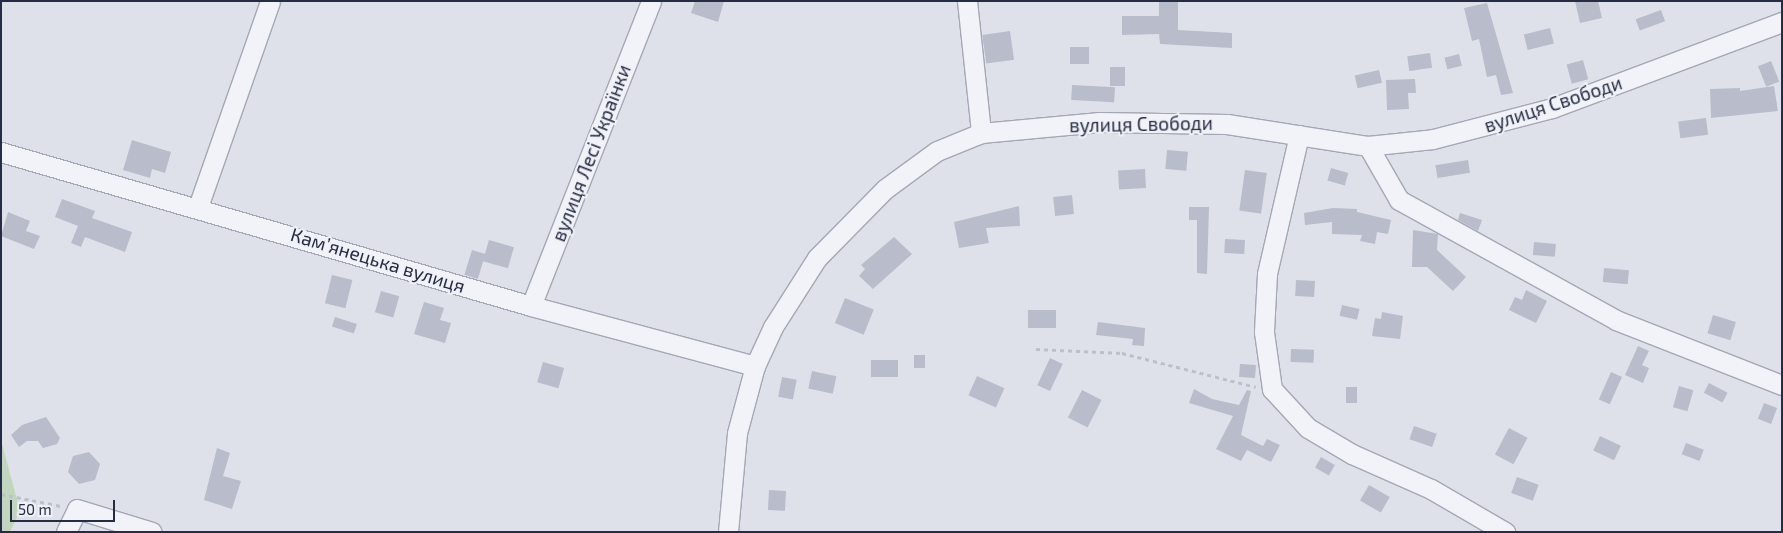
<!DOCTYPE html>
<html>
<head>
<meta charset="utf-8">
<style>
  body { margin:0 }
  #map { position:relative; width:1783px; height:533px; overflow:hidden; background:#dfe1ea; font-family:"Exo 2",sans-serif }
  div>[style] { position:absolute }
  .green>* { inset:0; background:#c1d5bf }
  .building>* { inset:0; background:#b9bcca; transform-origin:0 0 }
  .path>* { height:2.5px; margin-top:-1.25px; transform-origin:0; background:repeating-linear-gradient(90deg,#bdbfc9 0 4px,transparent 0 8px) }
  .roads { filter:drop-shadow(1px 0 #a4a7b5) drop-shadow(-1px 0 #a4a7b5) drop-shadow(0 1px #a4a7b5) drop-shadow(0 -1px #a4a7b5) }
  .minor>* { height:19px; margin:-9.5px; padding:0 9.5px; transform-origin:9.5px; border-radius:9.5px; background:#f2f3f8 }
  span { translate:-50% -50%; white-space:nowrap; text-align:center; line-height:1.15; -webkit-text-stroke:4px #eff1f7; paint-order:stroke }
  .street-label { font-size:19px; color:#262c43 }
  .frame { position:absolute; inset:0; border:2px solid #262c43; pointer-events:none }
  .scale { position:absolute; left:10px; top:500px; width:105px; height:22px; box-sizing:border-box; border:2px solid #262c43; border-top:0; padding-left:6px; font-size:15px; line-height:18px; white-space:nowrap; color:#262c43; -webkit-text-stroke:4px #eff1f7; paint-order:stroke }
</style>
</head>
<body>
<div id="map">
  <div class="green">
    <div style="clip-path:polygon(1px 440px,20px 511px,10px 532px,1px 532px)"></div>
  </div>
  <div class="building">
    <div style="clip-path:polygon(695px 1px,724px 1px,718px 22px,691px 13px)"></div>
    <div style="clip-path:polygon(1159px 1px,1178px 1px,1178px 30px,1232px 33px,1232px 48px,1160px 44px,1159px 34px,1122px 35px,1122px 16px,1159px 16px)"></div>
    <div style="clip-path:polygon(1575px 1px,1598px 1px,1602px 18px,1580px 23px)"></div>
    <div style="clip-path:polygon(1487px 3px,1513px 93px,1501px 95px,1496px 75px,1487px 77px,1479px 39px,1472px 41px,1464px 8px)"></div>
    <div style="left:1661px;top:10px;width:12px;height:27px;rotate:70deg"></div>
    <div style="left:1550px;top:28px;width:16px;height:27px;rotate:76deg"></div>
    <div style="left:1010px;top:31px;width:29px;height:28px;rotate:82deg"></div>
    <div style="left:1070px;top:47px;width:19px;height:17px"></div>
    <div style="left:1430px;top:53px;width:15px;height:23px;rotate:82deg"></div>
    <div style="left:1459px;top:54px;width:12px;height:15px;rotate:76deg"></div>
    <div style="left:1583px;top:60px;width:20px;height:17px;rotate:75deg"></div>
    <div style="left:1771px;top:61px;width:22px;height:14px;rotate:68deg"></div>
    <div style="left:1125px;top:67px;width:19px;height:15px;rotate:90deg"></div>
    <div style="left:1379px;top:70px;width:13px;height:25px;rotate:77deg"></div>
    <div style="clip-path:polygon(1415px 79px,1416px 93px,1408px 93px,1409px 109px,1387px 110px,1386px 80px)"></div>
    <div style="left:1072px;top:85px;width:43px;height:15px;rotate:3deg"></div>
    <div style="clip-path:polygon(1774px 86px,1778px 111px,1711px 118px,1710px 89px,1740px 88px,1740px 91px)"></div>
    <div style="left:1706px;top:118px;width:17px;height:28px;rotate:83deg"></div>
    <div style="clip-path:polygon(132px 140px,171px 152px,165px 173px,152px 169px,150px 178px,123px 170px)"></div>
    <div style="left:1167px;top:150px;width:21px;height:19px;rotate:5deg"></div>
    <div style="left:1468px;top:160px;width:13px;height:33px;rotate:81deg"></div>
    <div style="left:1331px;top:168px;width:18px;height:13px;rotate:16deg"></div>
    <div style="left:1145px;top:169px;width:19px;height:27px;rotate:87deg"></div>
    <div style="left:1245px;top:170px;width:22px;height:41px;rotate:8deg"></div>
    <div style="left:1072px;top:195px;width:19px;height:19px;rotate:84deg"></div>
    <div style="clip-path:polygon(62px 199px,95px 211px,92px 218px,132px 232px,125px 252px,85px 237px,81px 247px,71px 243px,78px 226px,55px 217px)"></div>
    <div style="clip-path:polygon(1019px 206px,1020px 226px,986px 228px,989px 243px,959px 248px,954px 222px)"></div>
    <div style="clip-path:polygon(1189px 207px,1209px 207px,1207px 274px,1197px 273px,1197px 220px,1189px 220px)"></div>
    <div style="clip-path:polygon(1333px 208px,1357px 209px,1357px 212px,1391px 220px,1388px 234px,1377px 232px,1375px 244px,1360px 241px,1362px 235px,1332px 234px,1332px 222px,1305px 225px,1304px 213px)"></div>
    <div style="clip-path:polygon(8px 212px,30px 221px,26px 231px,40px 236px,34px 249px,1px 236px)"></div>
    <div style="clip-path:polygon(1460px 213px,1482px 220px,1478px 231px,1458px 220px)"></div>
    <div style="clip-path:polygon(1413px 230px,1438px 234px,1437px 250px,1466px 277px,1453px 291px,1427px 267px,1412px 267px)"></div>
    <div style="clip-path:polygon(894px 237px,912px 254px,873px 289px,859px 276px,865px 269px,861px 265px)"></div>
    <div style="left:1225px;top:239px;width:20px;height:14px;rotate:3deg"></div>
    <div style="left:489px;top:240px;width:26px;height:22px;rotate:16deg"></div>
    <div style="left:1534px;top:242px;width:22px;height:13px;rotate:5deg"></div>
    <div style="left:472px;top:250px;width:14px;height:26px;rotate:17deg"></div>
    <div style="left:1604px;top:268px;width:25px;height:14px;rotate:5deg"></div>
    <div style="left:332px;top:275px;width:21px;height:29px;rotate:14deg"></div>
    <div style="left:1296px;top:280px;width:19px;height:16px;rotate:3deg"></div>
    <div style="clip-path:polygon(1526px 290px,1547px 301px,1536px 323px,1509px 310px,1515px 297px,1522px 300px)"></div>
    <div style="left:381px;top:291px;width:19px;height:22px;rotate:16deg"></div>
    <div style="left:845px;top:298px;width:31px;height:27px;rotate:22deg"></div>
    <div style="clip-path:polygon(424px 302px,444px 308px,440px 320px,451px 323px,445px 343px,414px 334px)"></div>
    <div style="left:1342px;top:305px;width:18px;height:11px;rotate:13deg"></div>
    <div style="left:1028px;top:310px;width:28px;height:18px"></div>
    <div style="clip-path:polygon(1382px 312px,1403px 316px,1400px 339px,1372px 336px,1375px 318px,1381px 319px)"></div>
    <div style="left:1713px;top:315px;width:24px;height:19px;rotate:17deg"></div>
    <div style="left:335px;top:317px;width:23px;height:10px;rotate:18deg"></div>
    <div style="clip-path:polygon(1098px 322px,1145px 328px,1144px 346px,1132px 345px,1133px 339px,1096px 335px)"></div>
    <div style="clip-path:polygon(1638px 346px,1649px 351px,1642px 365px,1649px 368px,1643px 383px,1625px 375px)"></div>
    <div style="left:1291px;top:349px;width:23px;height:13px;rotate:2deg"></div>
    <div style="left:914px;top:355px;width:11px;height:13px"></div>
    <div style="left:1050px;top:358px;width:14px;height:30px;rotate:25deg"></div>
    <div style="left:871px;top:360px;width:27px;height:17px"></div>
    <div style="left:543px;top:362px;width:22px;height:21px;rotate:16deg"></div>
    <div style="left:1240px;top:364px;width:16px;height:13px;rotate:4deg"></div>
    <div style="left:812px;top:371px;width:25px;height:18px;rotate:12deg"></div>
    <div style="left:1611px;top:372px;width:12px;height:30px;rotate:24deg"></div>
    <div style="left:977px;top:376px;width:30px;height:21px;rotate:24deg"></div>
    <div style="left:782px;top:377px;width:15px;height:20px;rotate:11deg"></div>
    <div style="left:1709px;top:383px;width:21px;height:11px;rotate:28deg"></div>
    <div style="left:1679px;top:386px;width:15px;height:22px;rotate:16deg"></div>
    <div style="left:1346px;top:387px;width:11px;height:16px"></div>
    <div style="clip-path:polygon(1194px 389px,1212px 399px,1239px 405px,1247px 390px,1251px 391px,1241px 435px,1263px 446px,1267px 439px,1280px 445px,1271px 462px,1247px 450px,1241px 461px,1216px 449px,1233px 416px,1189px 403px)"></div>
    <div style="left:1082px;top:390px;width:22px;height:31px;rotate:27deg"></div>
    <div style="left:1764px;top:403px;width:14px;height:17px;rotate:21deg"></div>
    <div style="clip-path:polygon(46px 417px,60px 438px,57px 444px,43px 448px,38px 441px,27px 441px,19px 447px,11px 435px,22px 425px)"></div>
    <div style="left:1414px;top:426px;width:24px;height:14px;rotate:19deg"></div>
    <div style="left:1509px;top:428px;width:21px;height:30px;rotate:28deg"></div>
    <div style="left:1600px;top:436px;width:23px;height:16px;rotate:25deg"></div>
    <div style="left:1686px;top:443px;width:19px;height:12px;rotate:21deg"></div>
    <div style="clip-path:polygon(217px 448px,230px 453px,223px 476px,241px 481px,232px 509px,204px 500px)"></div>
    <div style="clip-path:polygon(89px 452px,100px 464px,95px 480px,79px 484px,68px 472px,73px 456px)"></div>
    <div style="left:1321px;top:457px;width:16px;height:12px;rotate:30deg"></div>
    <div style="left:1517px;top:477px;width:23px;height:17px;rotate:20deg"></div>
    <div style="left:1369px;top:485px;width:24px;height:18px;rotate:30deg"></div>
    <div style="left:769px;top:490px;width:17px;height:20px;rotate:3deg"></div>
  </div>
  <div class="path">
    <div style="left:1036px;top:349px;width:86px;rotate:2.7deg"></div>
    <div style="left:1122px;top:353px;width:138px;rotate:14.2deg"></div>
    <div style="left:1px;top:494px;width:61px;rotate:11.3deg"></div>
  </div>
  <div class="roads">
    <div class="minor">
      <div style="left:967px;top:1px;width:133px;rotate:83.9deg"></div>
      <div style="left:1299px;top:135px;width:143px;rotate:103deg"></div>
      <div style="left:1267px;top:274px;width:58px;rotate:93deg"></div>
      <div style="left:1264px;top:332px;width:58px;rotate:82deg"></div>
      <div style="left:1272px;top:389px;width:53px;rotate:47.3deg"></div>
      <div style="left:1308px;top:428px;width:51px;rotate:30.6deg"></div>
      <div style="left:1352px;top:454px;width:86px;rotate:23.9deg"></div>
      <div style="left:1431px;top:489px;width:86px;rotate:30.2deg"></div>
      <div style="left:1368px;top:146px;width:62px;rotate:60.1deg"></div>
      <div style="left:1399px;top:200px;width:248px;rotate:28.9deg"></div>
      <div style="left:1616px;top:320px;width:178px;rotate:21.4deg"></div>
      <div style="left:1px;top:152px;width:552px;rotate:16.2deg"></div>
      <div style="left:531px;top:306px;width:232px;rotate:15deg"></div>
      <div style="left:198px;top:207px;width:218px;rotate:-70.7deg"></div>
      <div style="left:531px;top:306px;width:328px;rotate:-68.5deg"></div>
      <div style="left:66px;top:532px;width:25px;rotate:-64deg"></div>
      <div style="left:77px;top:509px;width:78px;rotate:17deg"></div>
      <div style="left:728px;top:532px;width:99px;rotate:-84.8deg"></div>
      <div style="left:737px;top:433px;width:69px;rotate:-75deg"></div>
      <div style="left:755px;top:366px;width:43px;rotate:-65.2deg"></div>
      <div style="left:773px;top:327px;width:82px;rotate:-57.5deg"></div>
      <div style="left:817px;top:258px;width:97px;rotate:-45.4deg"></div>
      <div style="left:885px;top:189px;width:64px;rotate:-36.2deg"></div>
      <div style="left:937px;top:151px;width:48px;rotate:-22.2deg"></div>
      <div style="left:981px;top:133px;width:119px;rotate:-5.3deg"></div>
      <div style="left:1099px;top:122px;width:128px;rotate:0.9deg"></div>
      <div style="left:1227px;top:124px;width:143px;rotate:8.9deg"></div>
      <div style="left:1368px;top:146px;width:65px;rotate:-6.1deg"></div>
      <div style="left:1433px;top:139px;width:123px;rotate:-14.6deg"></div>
      <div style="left:1552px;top:108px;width:246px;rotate:-20.5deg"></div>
    </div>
  </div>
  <div class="street-label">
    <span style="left:1553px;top:104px;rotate:-18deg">вулиця Свободи</span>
    <span style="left:1141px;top:124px;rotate:-1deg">вулиця Свободи</span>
    <span style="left:591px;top:153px;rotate:-69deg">вулиця Лесі Українки</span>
    <span style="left:378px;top:260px;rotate:17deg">Камʼянецька вулиця</span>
  </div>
  <div class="frame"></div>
  <div class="scale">50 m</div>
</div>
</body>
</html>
